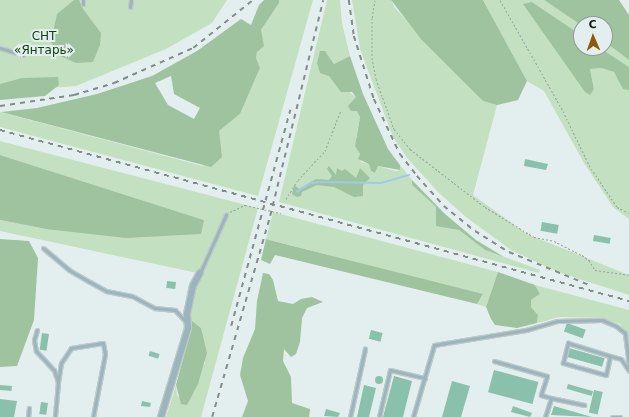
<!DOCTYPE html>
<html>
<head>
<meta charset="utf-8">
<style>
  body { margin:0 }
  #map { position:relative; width:629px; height:417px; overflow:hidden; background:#e3efee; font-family:"DejaVu Sans",sans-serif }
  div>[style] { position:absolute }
  .green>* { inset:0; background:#c3e1c1 }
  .forest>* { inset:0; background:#9fc39e }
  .stream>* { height:1.5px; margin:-0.75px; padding:0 0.75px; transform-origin:0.75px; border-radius:0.75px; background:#a0c9eb }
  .building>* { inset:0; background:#8ac1ac; transform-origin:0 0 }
  .round { border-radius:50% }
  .path>* { height:1px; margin-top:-0.5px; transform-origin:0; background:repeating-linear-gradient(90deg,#9aa3a2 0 2px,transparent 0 4px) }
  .roads { filter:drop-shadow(1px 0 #bec9c8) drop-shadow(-1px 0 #bec9c8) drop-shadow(0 1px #bec9c8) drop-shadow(0 -1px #bec9c8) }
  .service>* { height:3px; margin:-1.5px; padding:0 1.5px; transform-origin:1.5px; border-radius:1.5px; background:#9cb5bd }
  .minor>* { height:6px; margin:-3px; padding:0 3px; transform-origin:3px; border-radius:3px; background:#9cb5bd }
  .rail>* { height:1.5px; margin-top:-0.75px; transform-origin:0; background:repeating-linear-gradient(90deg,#838b8b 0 5px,transparent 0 10px) }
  span { translate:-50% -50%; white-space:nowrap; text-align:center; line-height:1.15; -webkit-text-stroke:4px #e3efee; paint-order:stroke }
  .park-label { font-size:12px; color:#0e4312 }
  .north { position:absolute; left:573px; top:16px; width:40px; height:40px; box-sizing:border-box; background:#e3efee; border:1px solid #919a9a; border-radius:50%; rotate:358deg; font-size:11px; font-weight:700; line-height:16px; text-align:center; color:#171b1b }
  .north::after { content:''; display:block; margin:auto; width:14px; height:18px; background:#8e590a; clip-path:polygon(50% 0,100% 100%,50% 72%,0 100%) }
</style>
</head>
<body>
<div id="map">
  <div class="green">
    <div style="clip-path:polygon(0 0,227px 0,212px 23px,166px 49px,76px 86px,0 92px)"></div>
    <div style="clip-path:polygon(279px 0,313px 0,258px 196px,0 127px,0 112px,203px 166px,219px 131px,240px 114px,260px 68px,256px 58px,261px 30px,279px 3px)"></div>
    <div style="clip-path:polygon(327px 0,340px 0,342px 23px,350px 56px,334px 64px,325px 51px,329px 76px,356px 97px,354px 101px,360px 117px,356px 137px,361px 162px,369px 164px,371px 171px,375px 173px,378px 166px,396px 171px,400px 170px,400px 165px,412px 180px,412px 185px,436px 207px,436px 221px,459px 230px,485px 250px,540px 270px,539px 273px,279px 202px)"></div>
    <div style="clip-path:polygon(352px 0,391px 0,395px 8px,483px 101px,497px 105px,473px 195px,527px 234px,629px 275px,629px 295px,558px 272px,511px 250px,466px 217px,439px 193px,408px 159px,393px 137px,360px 49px)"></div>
    <div style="clip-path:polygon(483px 0,544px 0,581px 25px,581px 35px,532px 2px,594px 89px,590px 69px,601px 68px,614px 72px,623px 88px,629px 90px,629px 219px,613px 207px,584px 163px,544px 91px,527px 81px)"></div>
    <div style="clip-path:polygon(605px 42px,629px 60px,629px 67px,600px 48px,605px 48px)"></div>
    <div style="clip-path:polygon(0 141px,258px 208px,201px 417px,166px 417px,176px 385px,177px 395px,187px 405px,205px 362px,201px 328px,191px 320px,190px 295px,202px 274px,0 231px,0 220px,46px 229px,204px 220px,0 155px)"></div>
    <div style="clip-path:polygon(273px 212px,498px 272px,486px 307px,477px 304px,483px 295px,266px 239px)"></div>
    <div style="clip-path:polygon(535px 285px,629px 310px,629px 340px,620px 324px,601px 318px,560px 317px,537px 323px,538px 315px,531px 307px,531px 300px,540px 294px)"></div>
  </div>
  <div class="forest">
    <div style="clip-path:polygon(74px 0,79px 0,83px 9px,101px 33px,100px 45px,93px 62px,76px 63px,58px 55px,51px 42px,57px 14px)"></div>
    <div style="clip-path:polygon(evenodd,264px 0,279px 0,279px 3px,261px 30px,264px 46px,257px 52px,256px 58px,260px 68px,240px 114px,219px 131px,222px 157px,211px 167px,1px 112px,37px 108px,97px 94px,152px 76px,197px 51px,241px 19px,251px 25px,259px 5px,264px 0,171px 76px,174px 94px,200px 108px,194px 119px,168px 105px,155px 83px,171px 76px)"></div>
    <div style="clip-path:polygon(391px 0,483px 0,527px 81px,518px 100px,497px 105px,483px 101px,421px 39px)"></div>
    <div style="clip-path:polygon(544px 0,619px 0,629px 15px,629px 60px,605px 42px,605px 24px,581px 25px)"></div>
    <div style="clip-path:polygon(532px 2px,581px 35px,581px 48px,600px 48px,629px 67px,629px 90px,623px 89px,614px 72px,601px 68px,590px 69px,594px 89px,590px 95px,585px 92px,523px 4px)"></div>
    <div style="clip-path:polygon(320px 51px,325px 51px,334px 64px,350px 56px,363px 94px,388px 149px,400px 165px,400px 170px,378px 166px,375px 173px,371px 171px,369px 164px,358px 159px,360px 154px,355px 146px,360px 117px,357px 111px,351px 111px,348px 106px,356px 97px,352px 92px,341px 92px,329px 76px,320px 73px,317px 63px)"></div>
    <div style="clip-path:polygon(58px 77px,59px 85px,45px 96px,0 100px,0 84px,22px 78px)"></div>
    <div style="clip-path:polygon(0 155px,204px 220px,201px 234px,126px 238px,46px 229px,0 220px)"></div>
    <div style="clip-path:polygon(329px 166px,336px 175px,337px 168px,342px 171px,345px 169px,356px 178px,360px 168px,370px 178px,363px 185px,363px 196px,354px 197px,334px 187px,317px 185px,302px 192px,301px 196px,297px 197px,292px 194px,294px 185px,299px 189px,316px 179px,329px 180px,332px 176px,327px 169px)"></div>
    <div style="clip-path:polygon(412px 180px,445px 214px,476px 240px,504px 257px,485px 250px,459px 230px,436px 226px,436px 207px,412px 185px)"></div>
    <div style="clip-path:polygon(0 239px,29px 241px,38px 258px,34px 320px,17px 366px,0 367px)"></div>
    <div style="clip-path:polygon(266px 239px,277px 242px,483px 294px,477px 304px,275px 255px,270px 264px,261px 260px)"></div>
    <div style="clip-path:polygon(498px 272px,535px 285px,540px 294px,531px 300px,531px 307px,538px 315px,537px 323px,517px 328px,495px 325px,491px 319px,486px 307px)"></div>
    <div style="clip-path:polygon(263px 273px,269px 274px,273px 280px,278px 301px,293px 304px,301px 299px,312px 297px,323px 302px,307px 308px,302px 318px,300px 342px,296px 354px,291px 357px,284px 349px,283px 361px,291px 377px,292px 403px,310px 409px,309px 417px,242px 417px,248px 401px,240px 375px,243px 358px,255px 329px,257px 301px)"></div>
    <div style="clip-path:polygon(191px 320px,201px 328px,207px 353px,198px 384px,187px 405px,181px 404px,176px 385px,191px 330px)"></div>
  </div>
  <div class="stream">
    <div style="left:297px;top:192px;width:17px;rotate:-33deg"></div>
    <div style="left:311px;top:183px;width:9px;rotate:-6deg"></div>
    <div style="left:320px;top:182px;width:61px;rotate:0.9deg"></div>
    <div style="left:381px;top:183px;width:29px;rotate:-16deg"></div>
  </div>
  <div class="building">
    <div style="clip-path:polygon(525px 159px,548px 164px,546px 170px,524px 166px)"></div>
    <div style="left:542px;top:222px;width:17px;height:9px;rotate:10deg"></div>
    <div style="left:594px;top:235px;width:17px;height:6px;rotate:10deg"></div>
    <div style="left:167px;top:281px;width:9px;height:7px;rotate:6deg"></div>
    <div style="left:567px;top:323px;width:20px;height:9px;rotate:20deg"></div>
    <div style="left:371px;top:330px;width:12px;height:9px;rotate:14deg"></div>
    <div style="left:42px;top:333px;width:7px;height:17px;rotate:8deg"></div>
    <div style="left:569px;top:348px;width:37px;height:9px;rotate:16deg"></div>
    <div style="left:150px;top:351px;width:10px;height:5px;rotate:17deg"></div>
    <div style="left:494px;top:370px;width:46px;height:23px;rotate:15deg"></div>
    <div style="clip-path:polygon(394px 376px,412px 381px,403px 417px,383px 417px)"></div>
    <div class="round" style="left:375px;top:376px;width:8px;height:8px"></div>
    <div style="clip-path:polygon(452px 381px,470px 386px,461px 417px,442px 417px)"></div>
    <div style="left:568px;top:384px;width:26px;height:5px;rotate:16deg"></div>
    <div style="left:0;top:385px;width:12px;height:5px;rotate:5deg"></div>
    <div style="clip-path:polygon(364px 385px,376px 388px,369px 417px,357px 417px)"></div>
    <div style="left:594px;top:390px;width:9px;height:23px;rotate:13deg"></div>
    <div style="clip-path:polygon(0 399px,17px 401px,14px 417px,0 417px)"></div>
    <div style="clip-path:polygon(142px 401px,151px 403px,150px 407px,141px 406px)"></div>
    <div style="left:41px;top:402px;width:7px;height:12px;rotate:8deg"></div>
    <div style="clip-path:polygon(513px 406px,532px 413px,530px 417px,511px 412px)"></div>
    <div style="clip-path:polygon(554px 406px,592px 417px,551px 415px)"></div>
    <div style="clip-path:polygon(326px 409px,340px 413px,338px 417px,324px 416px)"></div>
  </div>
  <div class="path">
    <div style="left:375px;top:0;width:18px;rotate:99deg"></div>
    <div style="left:372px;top:18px;width:40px;rotate:90deg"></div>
    <div style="left:372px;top:58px;width:21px;rotate:79deg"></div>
    <div style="left:376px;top:79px;width:53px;rotate:70.2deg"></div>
    <div style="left:394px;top:129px;width:26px;rotate:51deg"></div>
    <div style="left:410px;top:149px;width:95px;rotate:37.7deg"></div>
    <div style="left:485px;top:207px;width:57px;rotate:31.5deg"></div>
    <div style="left:534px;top:237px;width:20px;rotate:11deg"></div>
    <div style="left:554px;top:241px;width:31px;rotate:27deg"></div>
    <div style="left:582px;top:255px;width:9px;rotate:36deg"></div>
    <div style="left:589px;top:260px;width:12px;rotate:59deg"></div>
    <div style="left:595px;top:270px;width:34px;rotate:8deg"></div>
    <div style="left:500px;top:0;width:128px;rotate:60.4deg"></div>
    <div style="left:563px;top:111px;width:60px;rotate:64.3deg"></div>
    <div style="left:589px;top:165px;width:50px;rotate:56.3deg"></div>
    <div style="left:617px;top:207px;width:13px;rotate:27deg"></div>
    <div style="left:286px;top:199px;width:22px;rotate:-58deg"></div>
    <div style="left:298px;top:180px;width:40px;rotate:-47deg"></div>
    <div style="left:325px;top:151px;width:44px;rotate:-68.7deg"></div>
    <div style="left:230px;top:212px;width:17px;rotate:-25deg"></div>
    <div style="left:245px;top:205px;width:37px;rotate:13deg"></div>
  </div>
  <div class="roads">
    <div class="service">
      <div style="left:83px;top:4px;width:4px;rotate:-90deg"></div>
      <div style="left:130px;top:7px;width:7px;rotate:-82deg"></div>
      <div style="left:0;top:48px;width:24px;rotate:17deg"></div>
      <div style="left:43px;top:248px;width:34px;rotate:40deg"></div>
      <div style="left:69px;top:270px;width:24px;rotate:30deg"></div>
      <div style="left:90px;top:282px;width:18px;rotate:29deg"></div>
      <div style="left:106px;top:291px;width:26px;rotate:11deg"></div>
      <div style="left:132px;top:296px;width:26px;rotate:28deg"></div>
      <div style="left:155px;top:308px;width:20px;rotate:6deg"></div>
      <div style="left:175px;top:310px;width:16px;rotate:47deg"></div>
      <div style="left:200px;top:273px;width:64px;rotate:-65.9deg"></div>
      <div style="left:37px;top:330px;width:10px;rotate:107deg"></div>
      <div style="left:34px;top:340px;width:11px;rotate:80deg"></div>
      <div style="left:36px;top:351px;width:26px;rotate:47deg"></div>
      <div style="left:54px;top:370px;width:13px;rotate:72deg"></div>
      <div style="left:58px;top:382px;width:35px;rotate:95deg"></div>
      <div style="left:610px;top:356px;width:19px;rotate:102deg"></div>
      <div style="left:606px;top:375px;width:45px;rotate:-164.4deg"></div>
      <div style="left:563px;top:363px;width:21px;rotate:-76deg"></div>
      <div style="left:568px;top:343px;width:44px;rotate:17.2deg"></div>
      <div style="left:610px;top:356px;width:11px;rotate:15deg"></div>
      <div style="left:621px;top:359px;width:14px;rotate:56deg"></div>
      <div style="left:494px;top:361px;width:55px;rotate:15.8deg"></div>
      <div style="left:547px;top:376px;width:20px;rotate:108deg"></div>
      <div style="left:541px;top:395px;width:10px;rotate:17deg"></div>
      <div style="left:58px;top:382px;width:19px;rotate:-81deg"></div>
      <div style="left:61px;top:363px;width:18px;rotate:-56deg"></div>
      <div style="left:71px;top:348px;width:32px;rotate:-9deg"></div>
      <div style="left:103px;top:343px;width:11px;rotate:80deg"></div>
      <div style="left:105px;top:354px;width:64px;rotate:100.8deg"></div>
      <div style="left:28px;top:417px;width:9px;rotate:-84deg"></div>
      <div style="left:350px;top:417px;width:70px;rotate:-77.6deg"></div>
      <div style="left:379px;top:417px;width:48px;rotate:-76.8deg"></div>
      <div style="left:390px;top:370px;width:36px;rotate:13deg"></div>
      <div style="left:413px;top:417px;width:75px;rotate:-73.7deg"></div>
      <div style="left:434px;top:345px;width:93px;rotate:-9.3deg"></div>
      <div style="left:526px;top:330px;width:32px;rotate:-16deg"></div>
      <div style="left:557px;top:321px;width:45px;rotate:-1.3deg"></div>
      <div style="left:602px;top:320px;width:15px;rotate:23deg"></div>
      <div style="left:616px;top:326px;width:11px;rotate:38deg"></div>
      <div style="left:625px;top:333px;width:33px;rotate:83deg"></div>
      <div style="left:545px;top:417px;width:20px;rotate:-72deg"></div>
      <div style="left:551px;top:398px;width:34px;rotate:12deg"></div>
      <div style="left:612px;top:417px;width:8px"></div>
    </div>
    <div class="minor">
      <div style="left:161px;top:417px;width:93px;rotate:-73.1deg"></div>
      <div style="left:188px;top:328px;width:14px;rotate:-94deg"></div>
      <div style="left:187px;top:314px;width:29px;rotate:-78deg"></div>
      <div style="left:193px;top:286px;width:15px;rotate:-62deg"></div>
    </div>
  </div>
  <div class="rail">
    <div style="left:349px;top:0;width:36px;rotate:82deg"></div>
    <div style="left:354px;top:36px;width:66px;rotate:72.4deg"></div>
    <div style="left:374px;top:99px;width:61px;rotate:64.7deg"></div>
    <div style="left:400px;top:154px;width:28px;rotate:52deg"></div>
    <div style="left:417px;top:176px;width:40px;rotate:48deg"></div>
    <div style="left:444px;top:206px;width:40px;rotate:39deg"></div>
    <div style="left:475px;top:231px;width:40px;rotate:32deg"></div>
    <div style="left:509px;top:252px;width:87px;rotate:22.4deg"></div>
    <div style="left:0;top:106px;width:75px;rotate:-8.5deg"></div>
    <div style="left:74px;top:95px;width:42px;rotate:-16.7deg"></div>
    <div style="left:114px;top:83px;width:86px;rotate:-23.9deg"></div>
    <div style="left:193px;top:48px;width:77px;rotate:-38.7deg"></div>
    <div style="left:0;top:130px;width:652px;rotate:15.21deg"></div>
    <div style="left:231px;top:326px;width:224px;rotate:-74.7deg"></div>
    <div style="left:212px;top:417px;width:209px;rotate:-73.9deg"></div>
    <div style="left:270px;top:216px;width:222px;rotate:-76.2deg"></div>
  </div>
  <div class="park-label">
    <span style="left:44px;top:44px">СНТ<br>«Янтарь»</span>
  </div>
  <div class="north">С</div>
</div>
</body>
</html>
